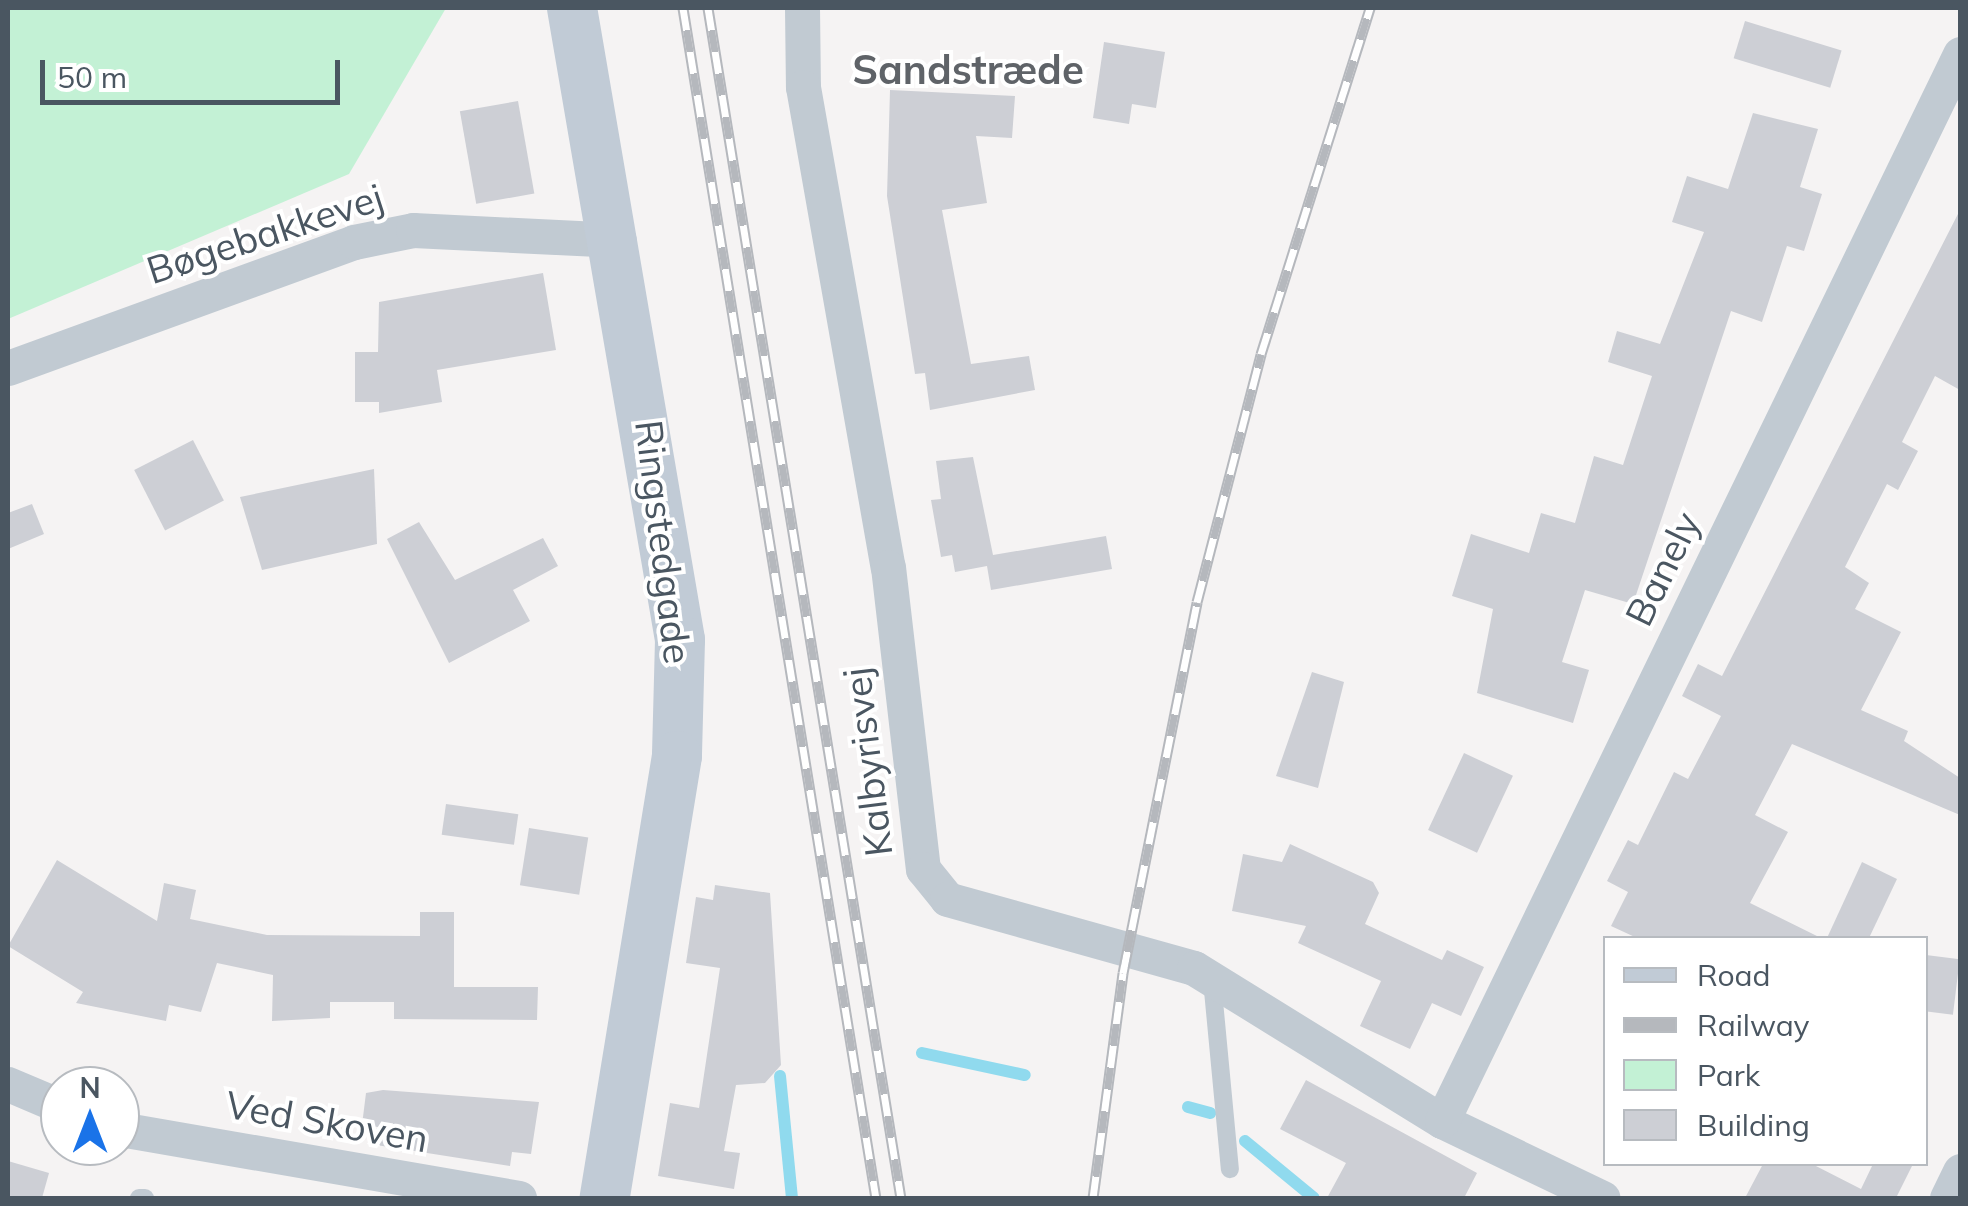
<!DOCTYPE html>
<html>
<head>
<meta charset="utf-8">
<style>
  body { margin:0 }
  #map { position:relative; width:1968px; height:1206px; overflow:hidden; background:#f5f3f3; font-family:Mulish,sans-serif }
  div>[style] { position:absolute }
  .green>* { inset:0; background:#c3f1d5 }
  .stream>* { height:12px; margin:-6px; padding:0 6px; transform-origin:6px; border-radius:6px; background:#90daee }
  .building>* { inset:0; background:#cdcfd5; transform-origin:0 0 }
  .lane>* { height:18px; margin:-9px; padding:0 9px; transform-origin:9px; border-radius:9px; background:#c1cad2 }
  .street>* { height:35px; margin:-17.5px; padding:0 17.5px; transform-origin:17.5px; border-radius:17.5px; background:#c1cad2 }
  .secondary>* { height:50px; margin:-25px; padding:0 25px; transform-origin:25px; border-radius:25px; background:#c1cbd6 }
  .rail>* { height:11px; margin-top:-5.5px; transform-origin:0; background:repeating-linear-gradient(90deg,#fff 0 22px,#b5b8bd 0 44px); box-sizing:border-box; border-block:2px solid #b5b8bd }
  span { translate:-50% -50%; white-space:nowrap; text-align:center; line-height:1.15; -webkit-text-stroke:8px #fff; paint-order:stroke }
  .street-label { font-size:38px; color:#4a5661 }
  .neighbourhood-label { font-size:40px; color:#5f6368; font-weight:700 }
  .frame { position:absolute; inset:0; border:10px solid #4a5661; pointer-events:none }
  .legend { position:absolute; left:1603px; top:936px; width:325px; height:230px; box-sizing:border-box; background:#fff; border:2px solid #b7bbc0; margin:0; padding:12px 18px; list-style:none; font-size:30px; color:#4a5661 }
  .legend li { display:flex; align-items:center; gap:20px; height:50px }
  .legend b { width:50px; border:2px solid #b7bbc0 }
  .north { position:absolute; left:40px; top:1066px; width:100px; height:100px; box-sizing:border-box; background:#fff; border:2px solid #b7bbc0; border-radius:50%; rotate:0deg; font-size:28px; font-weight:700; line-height:40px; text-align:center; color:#4a5661 }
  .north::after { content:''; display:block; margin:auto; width:35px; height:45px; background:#1a73e8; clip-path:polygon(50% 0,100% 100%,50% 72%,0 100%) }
  .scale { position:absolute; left:40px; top:60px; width:300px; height:45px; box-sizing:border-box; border:5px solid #4a5661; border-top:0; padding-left:12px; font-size:30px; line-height:35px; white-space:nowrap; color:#4a5661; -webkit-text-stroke:8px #fff; paint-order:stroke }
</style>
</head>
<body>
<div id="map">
  <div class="green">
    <div style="clip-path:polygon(8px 8px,446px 8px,349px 174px,8px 319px)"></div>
  </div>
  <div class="stream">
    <div style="left:922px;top:1053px;width:105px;rotate:12.1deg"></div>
    <div style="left:780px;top:1076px;width:123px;rotate:84.4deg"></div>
    <div style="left:1188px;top:1107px;width:23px;rotate:15deg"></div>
    <div style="left:1245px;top:1141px;width:89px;rotate:39.6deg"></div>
  </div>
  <div class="building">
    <div style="left:1745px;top:21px;width:101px;height:39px;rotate:17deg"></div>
    <div style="clip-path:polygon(1104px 42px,1165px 52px,1156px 108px,1132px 104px,1129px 124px,1093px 118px)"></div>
    <div style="clip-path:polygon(890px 90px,1015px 96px,1012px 138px,976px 136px,987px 203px,942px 210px,971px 364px,1029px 356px,1035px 390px,930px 410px,925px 373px,915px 374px,887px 196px)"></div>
    <div style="left:518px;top:101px;width:94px;height:59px;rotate:80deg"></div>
    <div style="clip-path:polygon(1753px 113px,1818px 129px,1800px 187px,1822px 194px,1804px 251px,1787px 246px,1762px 322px,1731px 311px,1633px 604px,1585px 590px,1562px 662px,1589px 670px,1573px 723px,1477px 693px,1493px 609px,1452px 596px,1471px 534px,1529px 553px,1541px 513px,1575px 523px,1594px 456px,1623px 465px,1652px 376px,1608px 362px,1617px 331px,1660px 344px,1704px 232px,1672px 222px,1687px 176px,1728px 189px)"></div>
    <div style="clip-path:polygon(1960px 210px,1960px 390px,1935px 376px,1902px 442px,1918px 451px,1898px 490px,1887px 484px,1845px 567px,1869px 583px,1855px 609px,1901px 632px,1861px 710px,1908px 731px,1904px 741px,1960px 778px,1960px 815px,1792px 744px,1755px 815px,1788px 832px,1750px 903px,1821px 938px,1637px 938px,1611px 926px,1628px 892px,1607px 881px,1628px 840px,1638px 845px,1674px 772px,1688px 779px,1721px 716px,1682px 696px,1698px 664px,1722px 676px)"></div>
    <div style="clip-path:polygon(543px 273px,556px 350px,437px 370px,442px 402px,379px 413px,379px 402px,355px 402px,355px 352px,378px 352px,379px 302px)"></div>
    <div style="left:193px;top:440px;width:68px;height:66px;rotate:63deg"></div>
    <div style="clip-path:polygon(973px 457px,993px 555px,1106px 536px,1112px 569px,991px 590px,987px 566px,955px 572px,952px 555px,941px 557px,931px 500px,941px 499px,936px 461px)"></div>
    <div style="clip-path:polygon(374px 469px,377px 544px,262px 570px,240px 497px)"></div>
    <div style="clip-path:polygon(32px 504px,44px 534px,8px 549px,8px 513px)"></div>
    <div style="clip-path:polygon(419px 522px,455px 580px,543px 538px,558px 566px,513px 590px,530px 621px,449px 663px,387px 539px)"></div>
    <div style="clip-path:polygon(1312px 672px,1344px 682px,1318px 788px,1276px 776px)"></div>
    <div style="left:1464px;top:753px;width:54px;height:85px;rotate:25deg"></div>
    <div style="left:446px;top:804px;width:73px;height:31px;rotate:8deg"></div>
    <div style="left:529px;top:828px;width:60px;height:58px;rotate:9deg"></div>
    <div style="clip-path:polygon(1290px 844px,1373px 882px,1379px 893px,1365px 924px,1442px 960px,1447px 950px,1484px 967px,1461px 1016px,1432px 1003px,1410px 1049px,1360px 1026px,1381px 981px,1298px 943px,1306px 926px,1232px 911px,1243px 854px,1282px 862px)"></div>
    <div style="clip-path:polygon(57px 860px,157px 921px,164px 883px,196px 890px,190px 919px,267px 935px,420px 936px,420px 912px,454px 912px,454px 987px,538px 987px,537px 1020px,394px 1019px,394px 1002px,330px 1002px,330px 1018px,272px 1021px,273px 975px,217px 963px,201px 1012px,169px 1005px,166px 1021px,76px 1003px,83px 992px,8px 946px)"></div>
    <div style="clip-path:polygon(1862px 862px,1897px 879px,1869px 938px,1827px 938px)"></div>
    <div style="clip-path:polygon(715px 885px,770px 893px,781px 1065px,765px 1083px,736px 1085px,724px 1151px,740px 1153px,734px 1189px,658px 1176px,670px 1103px,699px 1108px,720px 968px,686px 963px,696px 897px,713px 900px)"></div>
    <div style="left:1926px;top:955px;width:34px;height:56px;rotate:7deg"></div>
    <div style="clip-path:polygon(1306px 1080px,1477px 1173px,1464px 1198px,1327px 1198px,1346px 1163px,1280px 1129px)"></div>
    <div style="clip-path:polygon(383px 1090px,539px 1102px,531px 1154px,512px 1152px,510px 1166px,376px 1145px,378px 1127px,362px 1125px,366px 1093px)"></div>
    <div style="clip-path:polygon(8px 1161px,49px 1173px,42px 1198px,8px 1198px)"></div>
    <div style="clip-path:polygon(1763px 1164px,1812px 1164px,1861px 1189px,1873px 1164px,1913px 1164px,1896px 1198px,1745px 1198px)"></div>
  </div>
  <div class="lane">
    <div style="left:1212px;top:980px;width:190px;rotate:84.6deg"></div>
    <div style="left:139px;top:1198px;width:6px"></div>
  </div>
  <div class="street">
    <div style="left:802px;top:8px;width:79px;rotate:89.3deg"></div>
    <div style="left:803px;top:87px;width:487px;rotate:80deg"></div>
    <div style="left:888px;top:567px;width:304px;rotate:83.4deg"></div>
    <div style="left:923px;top:869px;width:38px;rotate:51deg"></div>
    <div style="left:947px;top:899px;width:256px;rotate:15.6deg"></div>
    <div style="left:1194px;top:968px;width:291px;rotate:31.7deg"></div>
    <div style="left:1442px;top:1121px;width:178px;rotate:25.6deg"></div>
    <div style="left:8px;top:368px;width:368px;rotate:-20deg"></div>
    <div style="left:354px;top:242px;width:60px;rotate:-11.5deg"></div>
    <div style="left:413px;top:230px;width:206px;rotate:2.8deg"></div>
    <div style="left:8px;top:1084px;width:56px;rotate:22.9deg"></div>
    <div style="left:1442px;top:1121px;width:1186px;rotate:-64.1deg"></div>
    <div style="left:120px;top:1129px;width:405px;rotate:9.8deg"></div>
    <div style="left:1947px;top:1198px;width:30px;rotate:-64deg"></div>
  </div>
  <div class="secondary">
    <div style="left:572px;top:8px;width:641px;rotate:80.3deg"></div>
    <div style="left:680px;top:640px;width:116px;rotate:91.5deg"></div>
    <div style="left:677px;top:756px;width:448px;rotate:99.3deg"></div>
  </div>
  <div class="rail">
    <div style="left:683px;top:8px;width:1206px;rotate:80.79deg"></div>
    <div style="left:708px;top:8px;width:1206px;rotate:80.79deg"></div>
    <div style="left:1093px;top:1198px;width:227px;rotate:-82.4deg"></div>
    <div style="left:1123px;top:973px;width:378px;rotate:-78.7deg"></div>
    <div style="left:1197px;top:602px;width:256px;rotate:-75.5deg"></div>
    <div style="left:1261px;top:354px;width:363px;rotate:-72.5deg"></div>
  </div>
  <div class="street-label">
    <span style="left:265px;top:234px;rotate:-18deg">Bøgebakkevej</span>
    <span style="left:663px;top:542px;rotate:83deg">Ringstedgade</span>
    <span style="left:1663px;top:569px;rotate:-64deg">Banely</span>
    <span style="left:868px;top:762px;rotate:-97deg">Kalbyrisvej</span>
    <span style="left:327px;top:1122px;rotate:10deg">Ved Skoven</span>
  </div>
  <div class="neighbourhood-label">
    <span style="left:968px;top:69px">Sandstræde</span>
  </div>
  <div class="frame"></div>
  <ul class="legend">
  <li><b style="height:12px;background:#c1cbd6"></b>Road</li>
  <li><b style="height:12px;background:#b5b8bd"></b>Railway</li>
  <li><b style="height:28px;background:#c3f1d5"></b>Park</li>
  <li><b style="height:28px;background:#cdcfd5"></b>Building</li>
  </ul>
  <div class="north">N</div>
  <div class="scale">50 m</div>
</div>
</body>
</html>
